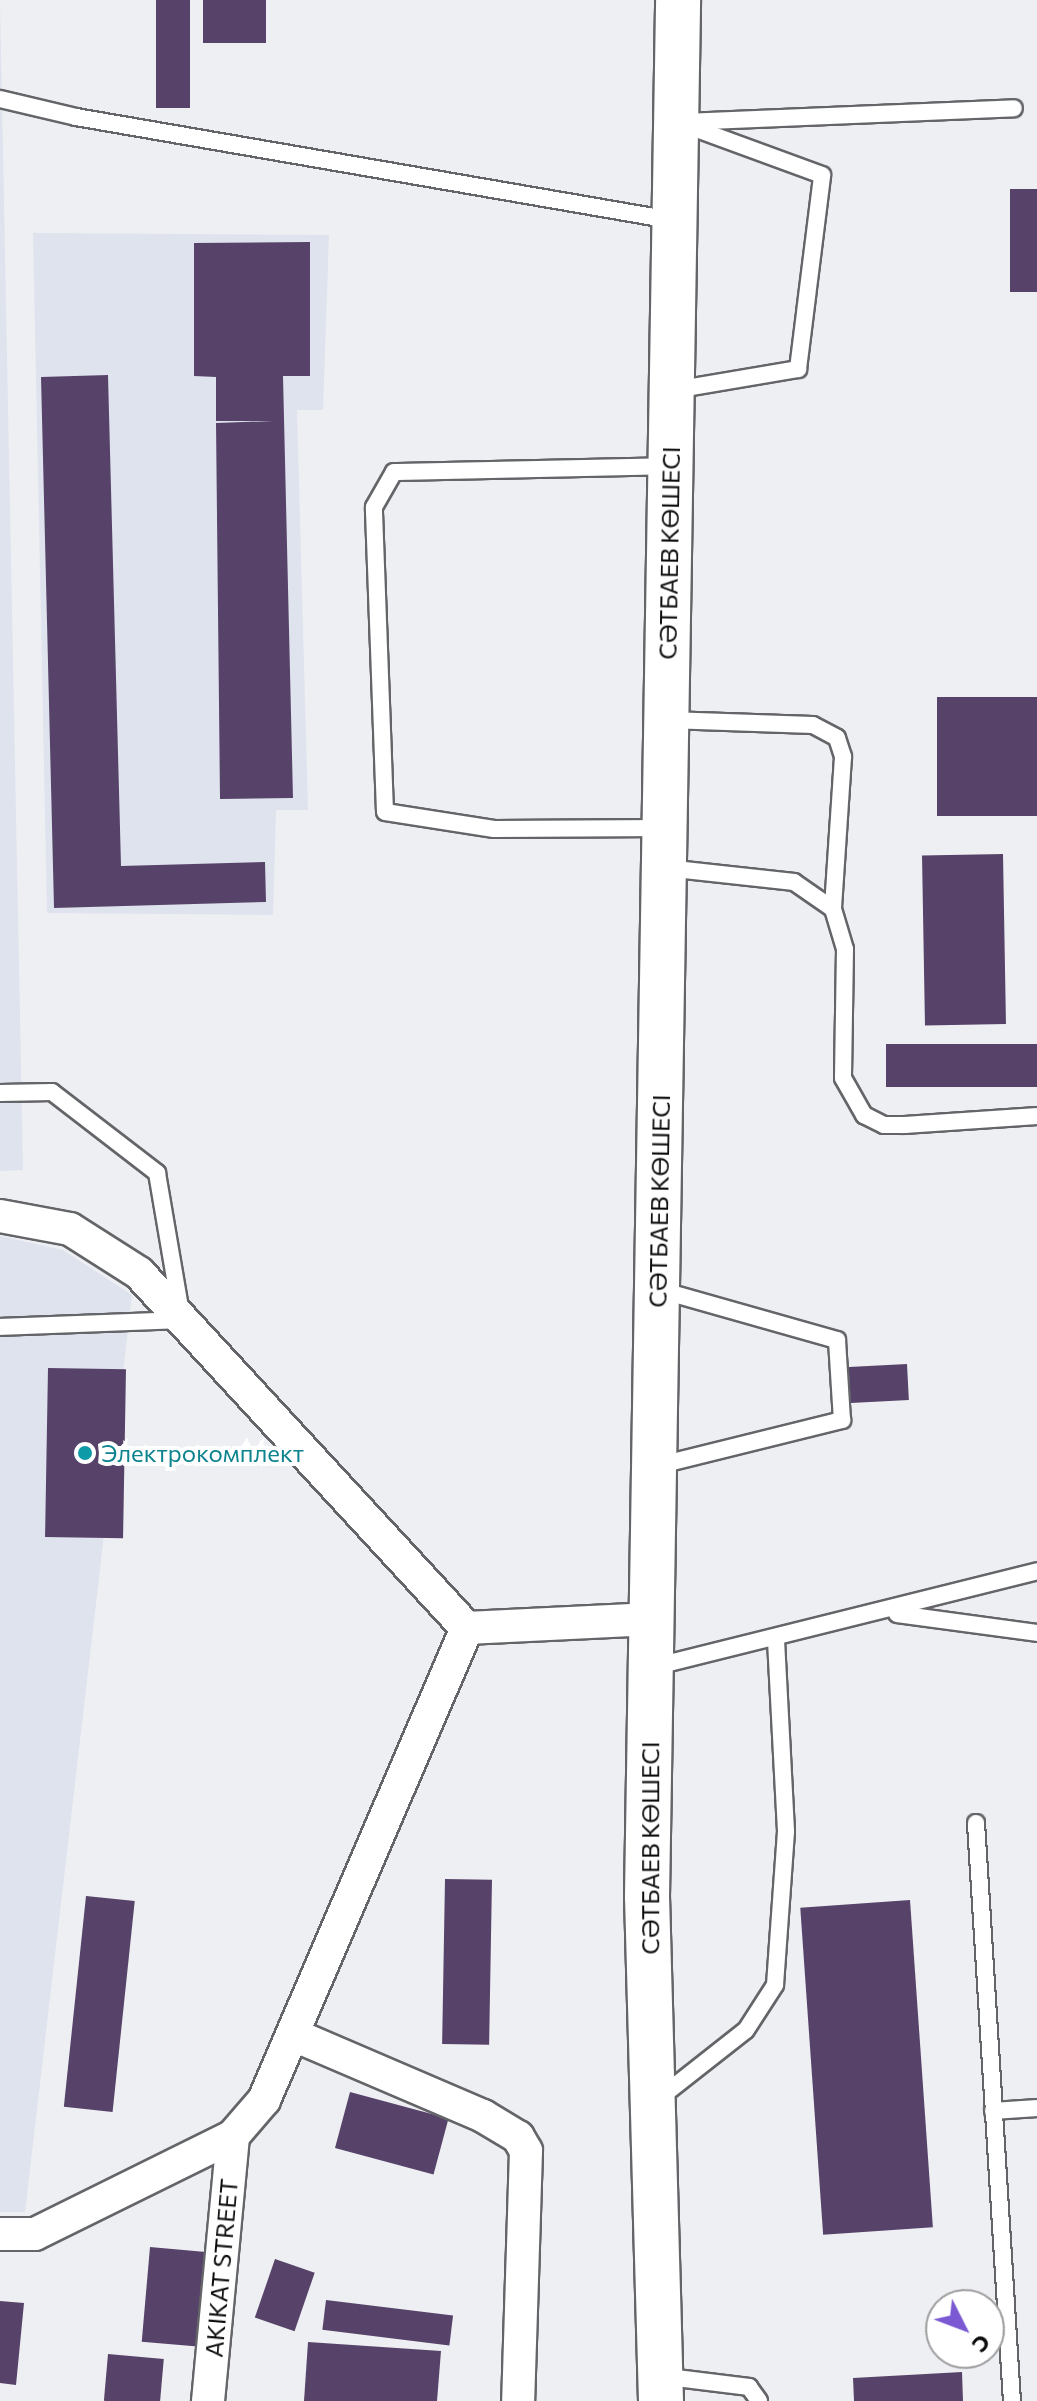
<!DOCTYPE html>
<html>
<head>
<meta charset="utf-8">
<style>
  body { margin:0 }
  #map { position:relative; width:1037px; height:2401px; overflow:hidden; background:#eeeff3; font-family:Commissioner,sans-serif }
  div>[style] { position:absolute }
  .built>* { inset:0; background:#dfe3ee }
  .building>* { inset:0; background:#574369; transform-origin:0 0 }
  .roads { filter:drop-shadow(2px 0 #646568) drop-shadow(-2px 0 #646568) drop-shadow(0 2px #646568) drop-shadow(0 -2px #646568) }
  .service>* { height:16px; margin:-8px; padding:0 8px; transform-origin:8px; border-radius:8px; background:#fff }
  .minor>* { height:32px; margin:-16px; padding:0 16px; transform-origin:16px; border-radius:16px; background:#fff }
  .secondary>* { height:44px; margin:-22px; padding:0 22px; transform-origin:22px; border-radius:22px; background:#fff }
  .dots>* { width:22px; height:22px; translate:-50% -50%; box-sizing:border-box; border:4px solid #fff; border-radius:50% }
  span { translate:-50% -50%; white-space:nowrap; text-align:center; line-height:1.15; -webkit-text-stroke:8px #fff; paint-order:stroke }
  .street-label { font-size:24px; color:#0c0c0e }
  .culture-label { font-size:24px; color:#0d838f }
  .left { translate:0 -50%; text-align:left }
  .north { position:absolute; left:925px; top:2289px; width:80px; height:80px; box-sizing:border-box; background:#fff; border:2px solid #9e9e9f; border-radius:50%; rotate:132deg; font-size:22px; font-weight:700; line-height:32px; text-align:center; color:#0c0c0e }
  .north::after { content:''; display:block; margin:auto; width:28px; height:36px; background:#7b59d3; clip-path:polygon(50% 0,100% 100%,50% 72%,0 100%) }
</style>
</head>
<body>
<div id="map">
  <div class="built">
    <div style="clip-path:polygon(0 0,23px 1170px,0 1171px)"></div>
    <div style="clip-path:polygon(33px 233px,329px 235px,323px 410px,297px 410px,308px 810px,276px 810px,273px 915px,47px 913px)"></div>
    <div style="clip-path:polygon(0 1236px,63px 1250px,132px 1295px,25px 2212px,0 2212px)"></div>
  </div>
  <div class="building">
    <div style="left:156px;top:0;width:34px;height:108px"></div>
    <div style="left:203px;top:0;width:63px;height:43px"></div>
    <div style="left:1010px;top:189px;width:27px;height:103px"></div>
    <div style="clip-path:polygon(310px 242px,310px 376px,283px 376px,293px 798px,220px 799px,216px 423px,273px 421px,216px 421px,216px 377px,194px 376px,194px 243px)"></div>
    <div style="clip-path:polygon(108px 375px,121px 866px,265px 862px,266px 902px,54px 908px,41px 377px)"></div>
    <div style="left:937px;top:697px;width:100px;height:119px"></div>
    <div style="left:1003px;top:854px;width:170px;height:81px;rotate:89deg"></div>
    <div style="left:1037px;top:1044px;width:43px;height:151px;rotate:90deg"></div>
    <div style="left:907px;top:1364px;width:36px;height:63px;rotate:87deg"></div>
    <div style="left:48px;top:1368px;width:78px;height:169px;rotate:1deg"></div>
    <div style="left:445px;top:1879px;width:47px;height:165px;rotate:1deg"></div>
    <div style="left:86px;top:1896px;width:49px;height:212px;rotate:6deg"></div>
    <div style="left:910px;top:1900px;width:328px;height:110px;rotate:86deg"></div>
    <div style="left:350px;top:2092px;width:102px;height:58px;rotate:15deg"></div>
    <div style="left:150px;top:2247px;width:56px;height:95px;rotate:5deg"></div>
    <div style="left:275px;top:2259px;width:42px;height:62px;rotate:19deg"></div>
    <div style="left:326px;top:2300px;width:128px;height:30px;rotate:7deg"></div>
    <div style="clip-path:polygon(0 2301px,24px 2303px,16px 2385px,0 2383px)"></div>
    <div style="clip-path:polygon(308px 2342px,441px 2351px,437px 2401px,304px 2401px)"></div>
    <div style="left:108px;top:2354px;width:56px;height:47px;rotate:5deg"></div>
    <div style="clip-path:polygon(962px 2372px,963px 2401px,854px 2401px,853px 2378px)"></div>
  </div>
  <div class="roads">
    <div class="service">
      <div style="left:0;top:99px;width:78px;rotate:13.3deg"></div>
      <div style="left:76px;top:117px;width:604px;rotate:9.82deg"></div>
      <div style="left:686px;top:122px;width:328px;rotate:-2.4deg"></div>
      <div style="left:674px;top:390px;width:126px;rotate:-9.6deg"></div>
      <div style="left:798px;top:369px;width:195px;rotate:-82.9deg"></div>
      <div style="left:822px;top:175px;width:151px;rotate:-159.9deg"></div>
      <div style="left:668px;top:720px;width:145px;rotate:2deg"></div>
      <div style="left:813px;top:725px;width:27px;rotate:28deg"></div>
      <div style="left:837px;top:738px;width:20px;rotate:72deg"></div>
      <div style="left:843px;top:757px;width:152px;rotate:93.8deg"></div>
      <div style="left:664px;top:828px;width:170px;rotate:179.7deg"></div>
      <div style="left:494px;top:829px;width:110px;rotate:-171.1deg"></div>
      <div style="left:385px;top:812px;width:305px;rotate:-92.1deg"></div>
      <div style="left:374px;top:507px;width:40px;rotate:-60.3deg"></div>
      <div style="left:394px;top:472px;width:275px;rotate:-1.2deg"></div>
      <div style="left:666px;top:868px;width:129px;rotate:6.2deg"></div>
      <div style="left:794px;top:882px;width:47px;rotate:34.7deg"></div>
      <div style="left:833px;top:909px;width:42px;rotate:73.3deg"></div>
      <div style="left:845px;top:949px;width:129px;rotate:90.9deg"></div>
      <div style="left:843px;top:1078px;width:43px;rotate:60.4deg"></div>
      <div style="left:864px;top:1115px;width:22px;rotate:27deg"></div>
      <div style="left:884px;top:1125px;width:21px"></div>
      <div style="left:905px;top:1125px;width:132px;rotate:-3.9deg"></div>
      <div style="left:0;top:1093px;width:52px;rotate:-1.1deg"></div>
      <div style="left:52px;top:1092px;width:133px;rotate:37.6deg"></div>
      <div style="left:157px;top:1173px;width:149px;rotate:80.3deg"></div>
      <div style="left:182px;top:1320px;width:182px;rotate:177.8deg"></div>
      <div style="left:656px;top:1466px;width:192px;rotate:-13.9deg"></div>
      <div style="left:842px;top:1420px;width:80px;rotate:-93.6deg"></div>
      <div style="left:837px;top:1340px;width:184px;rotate:-164.2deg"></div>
      <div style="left:897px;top:1614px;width:141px;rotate:7.7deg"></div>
      <div style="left:653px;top:1667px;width:396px;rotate:-14deg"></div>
      <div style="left:976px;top:1823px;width:579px;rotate:86.44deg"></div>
      <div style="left:657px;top:2100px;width:113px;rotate:-38.2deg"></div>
      <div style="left:746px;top:2030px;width:54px;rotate:-57.2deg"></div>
      <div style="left:775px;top:1985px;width:154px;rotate:-85.9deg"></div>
      <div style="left:786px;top:1831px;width:193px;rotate:-93deg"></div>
      <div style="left:993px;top:2111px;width:44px;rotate:-3.9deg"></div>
      <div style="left:660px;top:2376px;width:90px;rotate:7deg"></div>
      <div style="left:749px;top:2387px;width:17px;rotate:54deg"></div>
    </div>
    <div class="minor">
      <div style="left:0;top:1216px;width:71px;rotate:10.5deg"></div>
      <div style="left:70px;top:1229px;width:82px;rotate:32.5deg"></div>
      <div style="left:139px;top:1273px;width:483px;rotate:47.3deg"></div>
      <div style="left:467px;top:1628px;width:185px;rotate:-2.8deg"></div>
      <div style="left:294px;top:2035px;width:206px;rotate:23.2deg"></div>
      <div style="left:483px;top:2116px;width:41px;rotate:31deg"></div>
      <div style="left:518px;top:2137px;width:16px;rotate:60deg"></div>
      <div style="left:526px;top:2151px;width:250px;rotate:91.8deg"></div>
      <div style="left:0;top:2234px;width:35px"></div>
      <div style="left:35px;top:2234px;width:221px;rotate:-26.3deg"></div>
      <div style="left:233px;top:2136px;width:48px;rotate:-49.3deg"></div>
      <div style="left:264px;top:2100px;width:514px;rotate:-66.73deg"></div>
      <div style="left:208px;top:2401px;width:266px;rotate:-84.6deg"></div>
    </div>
    <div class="secondary">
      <div style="left:661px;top:2401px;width:505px;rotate:-91.59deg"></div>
      <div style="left:647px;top:1896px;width:1896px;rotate:-89.06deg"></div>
    </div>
  </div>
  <div class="dots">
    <div style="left:85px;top:1453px;background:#0f9aa8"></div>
  </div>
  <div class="street-label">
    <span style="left:669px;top:553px;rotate:-89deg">СӘТБАЕВ КӨШЕСІ</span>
    <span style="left:659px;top:1201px;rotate:-89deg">СӘТБАЕВ КӨШЕСІ</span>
    <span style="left:650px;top:1848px;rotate:-90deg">СӘТБАЕВ КӨШЕСІ</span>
    <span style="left:221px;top:2268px;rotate:-85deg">AKIKAT STREET</span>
  </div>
  <div class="culture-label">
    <span class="left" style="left:101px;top:1453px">Электрокомплект</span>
  </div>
  <div class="north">С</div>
</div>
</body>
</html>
